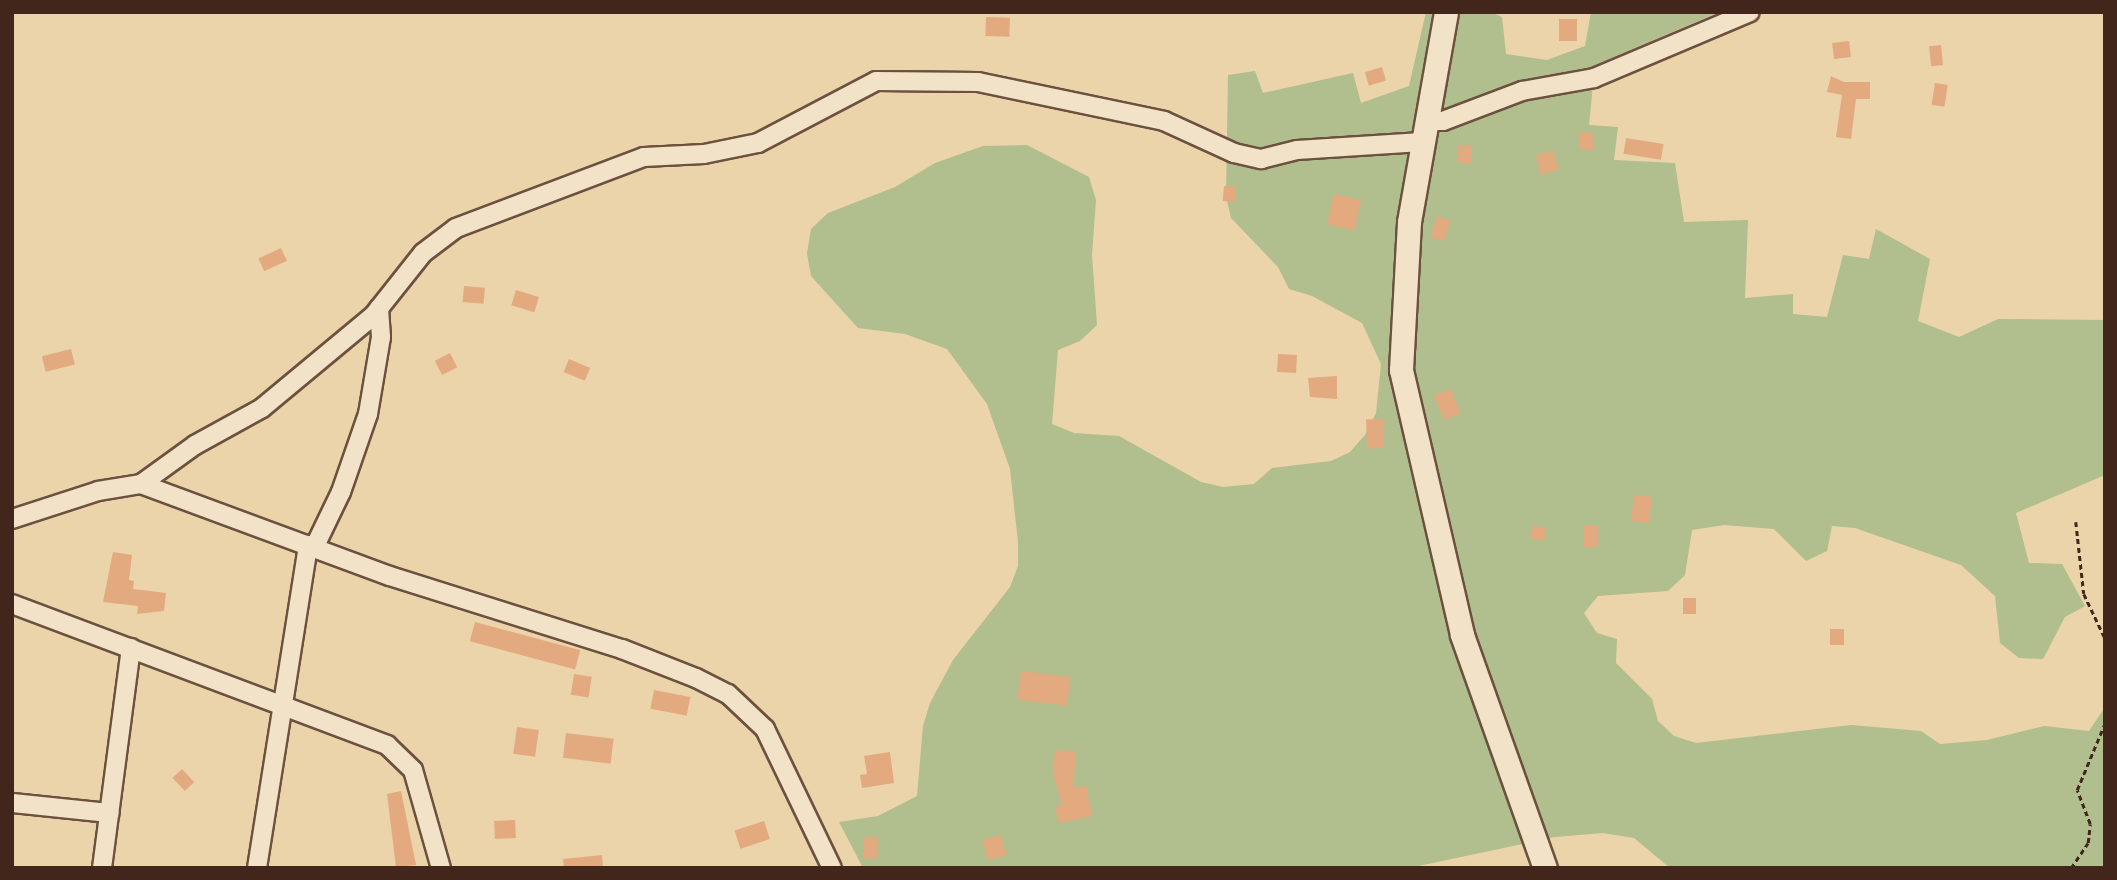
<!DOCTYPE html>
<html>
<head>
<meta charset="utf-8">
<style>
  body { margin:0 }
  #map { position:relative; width:2117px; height:880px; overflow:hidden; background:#ebd3aa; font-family:"IM FELL English",serif }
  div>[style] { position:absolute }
  .green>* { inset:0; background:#b1be8d }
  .building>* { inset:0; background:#e3aa80; transform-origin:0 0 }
  .path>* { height:2.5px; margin-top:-1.25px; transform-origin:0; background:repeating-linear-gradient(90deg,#42261b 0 5px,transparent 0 8.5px) }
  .roads { filter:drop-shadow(2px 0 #6c513f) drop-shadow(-2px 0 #6c513f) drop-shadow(0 2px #6c513f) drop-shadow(0 -2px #6c513f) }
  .street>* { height:18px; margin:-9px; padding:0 9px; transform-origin:9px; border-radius:9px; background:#f2e2c8 }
  .secondary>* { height:23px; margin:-11.5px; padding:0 11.5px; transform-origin:11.5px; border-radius:11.5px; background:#f2e2c8 }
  span { translate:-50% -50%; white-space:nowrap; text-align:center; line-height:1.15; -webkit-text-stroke:5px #f2e2c8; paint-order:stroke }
  .frame { position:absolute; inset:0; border:14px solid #42261b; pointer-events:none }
</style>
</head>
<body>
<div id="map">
  <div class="green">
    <div style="clip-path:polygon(1426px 12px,1491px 12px,1502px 17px,1506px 54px,1547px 60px,1585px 46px,1591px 12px,1719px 12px,1595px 65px,1589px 125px,1618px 127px,1614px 160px,1675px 163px,1684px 222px,1748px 220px,1745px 298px,1793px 294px,1793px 314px,1827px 317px,1843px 255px,1869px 259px,1876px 229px,1930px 259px,1918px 321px,1959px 337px,1998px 319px,2105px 320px,2105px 475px,2016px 513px,2029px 563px,2062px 564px,2085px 606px,2065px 617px,2043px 659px,2019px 658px,2000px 643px,1995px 596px,1961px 565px,1855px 528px,1832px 526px,1827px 551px,1806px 561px,1774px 529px,1724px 525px,1692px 530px,1685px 575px,1668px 591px,1598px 596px,1584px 613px,1597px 633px,1617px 639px,1616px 663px,1652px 699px,1658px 721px,1674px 736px,1696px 743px,1851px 725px,1921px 731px,1940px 744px,1987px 740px,2044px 726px,2089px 731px,2105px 707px,2105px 868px,1670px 868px,1634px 838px,1603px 833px,1555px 837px,1409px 868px,863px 868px,839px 822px,878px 816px,917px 796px,923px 726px,930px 703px,953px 660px,1010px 587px,1018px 566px,1018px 542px,1010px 469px,987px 404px,947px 349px,905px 334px,858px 328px,811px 276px,807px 253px,811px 229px,828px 213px,895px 187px,935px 163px,983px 146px,1027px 145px,1089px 177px,1096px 200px,1092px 255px,1097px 325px,1080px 341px,1058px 350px,1052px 424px,1074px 433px,1119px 436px,1201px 482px,1223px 487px,1254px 484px,1272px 468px,1331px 461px,1350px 452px,1365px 435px,1376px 413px,1381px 364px,1362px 323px,1312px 296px,1289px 289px,1278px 267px,1231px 218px,1226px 196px,1228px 75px,1255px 71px,1263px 93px,1353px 73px,1361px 103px,1409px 86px)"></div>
  </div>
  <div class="building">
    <div style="left:986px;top:17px;width:24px;height:19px;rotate:2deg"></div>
    <div style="left:1559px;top:19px;width:18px;height:22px"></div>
    <div style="left:1849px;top:41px;width:16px;height:17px;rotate:83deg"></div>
    <div style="left:1941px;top:45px;width:20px;height:12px;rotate:84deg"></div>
    <div style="left:1382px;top:67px;width:14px;height:18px;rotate:73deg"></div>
    <div style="clip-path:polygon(1831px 76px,1844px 82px,1870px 82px,1870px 99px,1856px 99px,1851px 139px,1836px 137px,1842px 95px,1827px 92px)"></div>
    <div style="left:1935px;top:83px;width:13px;height:22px;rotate:9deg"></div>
    <div style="left:1580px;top:132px;width:14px;height:17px;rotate:4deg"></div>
    <div style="left:1626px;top:138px;width:38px;height:16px;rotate:9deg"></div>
    <div style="left:1472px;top:146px;width:18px;height:14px;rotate:90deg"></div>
    <div style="left:1554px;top:151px;width:20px;height:18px;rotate:79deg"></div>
    <div style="left:1224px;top:186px;width:12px;height:15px;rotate:5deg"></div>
    <div style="left:1334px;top:194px;width:28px;height:31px;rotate:13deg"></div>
    <div style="left:1437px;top:216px;width:14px;height:22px;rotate:17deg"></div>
    <div style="left:281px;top:248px;width:14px;height:25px;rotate:65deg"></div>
    <div style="left:464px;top:286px;width:21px;height:16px;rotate:5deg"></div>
    <div style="left:516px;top:290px;width:24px;height:16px;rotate:17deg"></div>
    <div style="left:71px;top:349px;width:16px;height:30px;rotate:76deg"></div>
    <div style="left:450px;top:353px;width:16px;height:17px;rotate:63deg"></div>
    <div style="left:1278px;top:354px;width:19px;height:18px;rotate:3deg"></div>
    <div style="left:569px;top:359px;width:23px;height:14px;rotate:23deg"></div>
    <div style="clip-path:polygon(1337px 376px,1337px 399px,1310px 397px,1308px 378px)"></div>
    <div style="left:1451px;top:389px;width:26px;height:18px;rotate:69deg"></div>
    <div style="left:1383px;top:419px;width:29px;height:17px;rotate:88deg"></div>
    <div style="left:1634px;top:495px;width:18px;height:26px;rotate:6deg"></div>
    <div style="left:1584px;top:525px;width:14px;height:23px"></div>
    <div style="left:1532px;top:526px;width:14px;height:13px;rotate:8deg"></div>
    <div style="clip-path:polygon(113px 552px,132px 555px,129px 580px,134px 581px,133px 589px,166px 593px,164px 611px,137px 614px,138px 606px,103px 602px)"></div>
    <div style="left:1683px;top:598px;width:13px;height:16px"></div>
    <div style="left:475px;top:622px;width:109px;height:20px;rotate:15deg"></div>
    <div style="left:1830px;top:629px;width:14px;height:16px"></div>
    <div style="left:1021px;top:671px;width:50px;height:29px;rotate:7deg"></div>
    <div style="left:574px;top:674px;width:18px;height:21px;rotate:9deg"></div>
    <div style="left:654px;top:690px;width:37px;height:19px;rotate:11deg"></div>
    <div style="left:517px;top:727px;width:22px;height:27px;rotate:8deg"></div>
    <div style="left:566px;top:733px;width:48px;height:25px;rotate:7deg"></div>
    <div style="clip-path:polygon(1055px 750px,1076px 751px,1073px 788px,1086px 785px,1092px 816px,1059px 823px,1055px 807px,1062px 805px,1053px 773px)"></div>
    <div style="clip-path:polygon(890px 752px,894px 783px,862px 788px,860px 775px,867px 774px,864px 756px)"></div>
    <div style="left:182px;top:769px;width:18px;height:13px;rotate:47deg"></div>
    <div style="clip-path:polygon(401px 791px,416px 865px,396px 867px,387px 794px)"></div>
    <div style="left:515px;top:820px;width:18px;height:21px;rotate:87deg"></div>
    <div style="left:764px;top:821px;width:19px;height:31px;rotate:72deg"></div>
    <div style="left:1001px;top:835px;width:21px;height:19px;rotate:76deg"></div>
    <div style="left:877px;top:837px;width:21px;height:14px;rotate:87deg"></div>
    <div style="clip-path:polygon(602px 855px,603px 868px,564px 868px,563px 859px)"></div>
  </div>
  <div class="path">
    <div style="left:2076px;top:522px;width:72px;rotate:83.7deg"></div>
    <div style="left:2084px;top:594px;width:49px;rotate:64.5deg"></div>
    <div style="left:2071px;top:868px;width:30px;rotate:-56deg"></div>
    <div style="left:2088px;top:843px;width:19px;rotate:-84deg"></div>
    <div style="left:2090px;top:824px;width:36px;rotate:-111deg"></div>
    <div style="left:2077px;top:790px;width:73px;rotate:-67.3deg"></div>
  </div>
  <div class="roads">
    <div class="street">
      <div style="left:1425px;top:121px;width:18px"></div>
      <div style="left:1443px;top:121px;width:85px;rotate:-20.8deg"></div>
      <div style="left:1522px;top:91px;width:73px;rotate:-10.2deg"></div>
      <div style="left:1594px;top:78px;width:169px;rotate:-22.9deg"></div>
      <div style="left:141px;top:484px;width:67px;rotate:-35.8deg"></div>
      <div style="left:195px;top:445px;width:77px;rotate:-28.9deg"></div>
      <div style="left:262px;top:408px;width:144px;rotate:-39.7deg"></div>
      <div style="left:373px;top:316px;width:80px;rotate:-51.6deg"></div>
      <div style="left:423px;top:253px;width:41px;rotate:-37.1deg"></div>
      <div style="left:456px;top:228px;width:201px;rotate:-20.7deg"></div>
      <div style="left:644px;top:157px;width:60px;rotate:-2.9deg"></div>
      <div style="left:704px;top:154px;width:55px;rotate:-11.5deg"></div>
      <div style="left:758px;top:143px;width:133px;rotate:-27.7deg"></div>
      <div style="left:876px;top:81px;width:102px;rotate:0.6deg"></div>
      <div style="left:978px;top:82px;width:190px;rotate:11.8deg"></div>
      <div style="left:1164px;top:121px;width:77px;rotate:24.6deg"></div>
      <div style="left:1234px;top:153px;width:28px;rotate:13deg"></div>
      <div style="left:1261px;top:159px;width:37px;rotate:-14deg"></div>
      <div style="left:1297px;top:150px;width:125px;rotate:-3.7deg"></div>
      <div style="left:12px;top:519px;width:90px;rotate:-18deg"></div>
      <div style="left:98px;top:491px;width:44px;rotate:-9.2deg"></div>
      <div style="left:141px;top:484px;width:265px;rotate:20.3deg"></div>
      <div style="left:390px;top:576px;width:243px;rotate:17.5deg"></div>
      <div style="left:622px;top:649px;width:79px;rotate:21.4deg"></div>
      <div style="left:696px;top:678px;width:36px;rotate:27deg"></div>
      <div style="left:728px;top:694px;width:51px;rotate:43.4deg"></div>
      <div style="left:765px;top:729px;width:154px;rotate:64.3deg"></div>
      <div style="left:314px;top:548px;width:62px;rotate:-64.3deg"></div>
      <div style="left:341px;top:492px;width:83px;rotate:-70.9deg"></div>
      <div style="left:368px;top:414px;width:78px;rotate:-80.4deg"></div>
      <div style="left:381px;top:337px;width:29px;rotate:-94deg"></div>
      <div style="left:12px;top:604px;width:401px;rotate:20.6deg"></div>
      <div style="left:387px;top:745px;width:36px;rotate:44deg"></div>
      <div style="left:413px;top:770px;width:102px;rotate:74.1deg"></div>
      <div style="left:12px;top:803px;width:98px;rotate:5.9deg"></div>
      <div style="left:102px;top:868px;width:222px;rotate:-82.5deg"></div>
      <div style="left:257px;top:868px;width:327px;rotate:-81deg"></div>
    </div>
    <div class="secondary">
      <div style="left:1446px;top:12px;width:213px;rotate:100deg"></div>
      <div style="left:1409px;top:222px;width:148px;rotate:93.1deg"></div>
      <div style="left:1401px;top:370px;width:272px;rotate:77deg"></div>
      <div style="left:1462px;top:635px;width:247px;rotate:70.4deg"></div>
    </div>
  </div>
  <div class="frame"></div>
</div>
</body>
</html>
